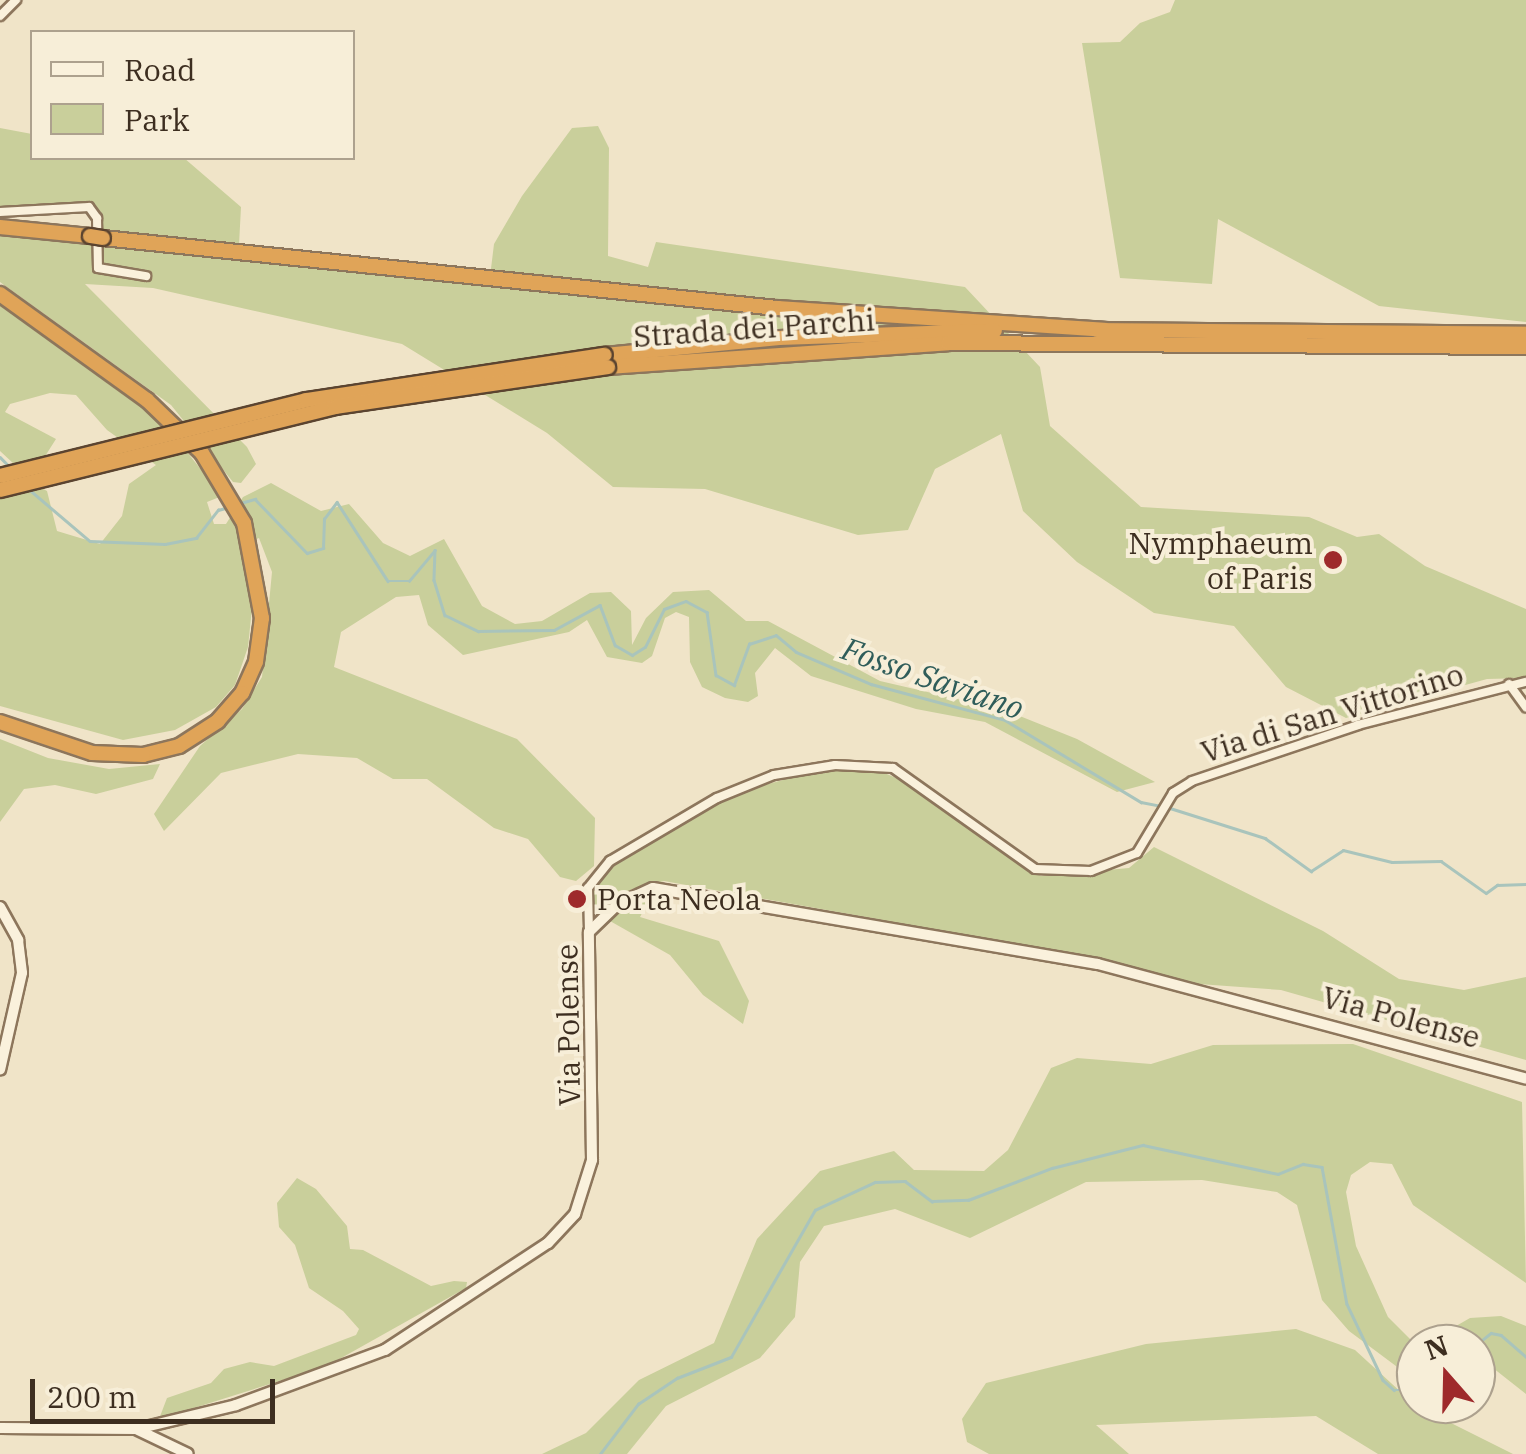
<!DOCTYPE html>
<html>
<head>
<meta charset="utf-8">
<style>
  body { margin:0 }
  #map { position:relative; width:1526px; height:1454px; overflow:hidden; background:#f0e4c8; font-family:"IBM Plex Serif",serif }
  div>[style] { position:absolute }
  .green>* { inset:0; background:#c9cf9b }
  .stream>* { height:2.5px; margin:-1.25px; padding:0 1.25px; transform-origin:1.25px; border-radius:1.25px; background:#a9c4bc }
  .roads { filter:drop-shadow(2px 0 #8d765c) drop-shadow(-2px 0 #8d765c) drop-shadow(0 2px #8d765c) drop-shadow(0 -2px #8d765c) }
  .street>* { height:8px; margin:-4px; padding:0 4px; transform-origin:4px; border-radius:4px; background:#faf1dc }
  .secondary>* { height:10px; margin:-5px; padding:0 5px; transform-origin:5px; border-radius:5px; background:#faf1dc }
  .highway>* { height:14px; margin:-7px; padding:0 7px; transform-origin:7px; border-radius:7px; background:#e0a458 }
  .bridges { filter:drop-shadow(2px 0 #5b4430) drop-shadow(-2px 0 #5b4430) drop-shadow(0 2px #5b4430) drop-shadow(0 -2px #5b4430) }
  .highway-bridge>* { height:14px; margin:-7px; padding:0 7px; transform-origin:7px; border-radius:7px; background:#e0a458 }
  .dots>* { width:28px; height:28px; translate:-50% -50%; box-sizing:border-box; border:5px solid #f7eed8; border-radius:50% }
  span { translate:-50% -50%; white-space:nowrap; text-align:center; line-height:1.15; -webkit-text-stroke:8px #f7eed8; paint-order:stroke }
  .street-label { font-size:30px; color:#3d2e20 }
  .poi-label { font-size:30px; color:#3d2e20 }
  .right { translate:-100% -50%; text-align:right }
  .left { translate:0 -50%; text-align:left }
  .water-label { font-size:32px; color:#2f5d5a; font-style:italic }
  .legend { position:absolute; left:30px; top:30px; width:325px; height:130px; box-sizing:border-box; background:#f7eed8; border:2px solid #ada18e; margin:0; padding:12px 18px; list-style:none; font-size:30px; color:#3d2e20 }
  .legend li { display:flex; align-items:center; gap:20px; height:50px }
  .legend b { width:50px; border:2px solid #ada18e }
  .north { position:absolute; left:1396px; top:1324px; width:100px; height:100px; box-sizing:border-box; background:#f7eed8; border:2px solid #ada18e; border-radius:50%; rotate:340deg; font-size:28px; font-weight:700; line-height:40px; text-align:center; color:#3d2e20 }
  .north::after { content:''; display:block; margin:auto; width:35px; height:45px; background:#9e2a2b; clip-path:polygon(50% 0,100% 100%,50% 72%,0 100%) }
  .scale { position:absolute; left:30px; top:1379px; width:245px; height:45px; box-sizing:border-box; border:5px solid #3d2e20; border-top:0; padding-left:12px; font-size:30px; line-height:35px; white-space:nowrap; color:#3d2e20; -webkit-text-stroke:8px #f7eed8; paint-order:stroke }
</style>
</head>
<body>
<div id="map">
  <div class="green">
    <div style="clip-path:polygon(1175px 0,1526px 0,1526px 322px,1379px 306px,1218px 219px,1212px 284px,1120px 278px,1082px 43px,1120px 42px,1140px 23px,1170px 12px)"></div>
    <div style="clip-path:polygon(598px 126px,609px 148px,608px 256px,648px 267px,656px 242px,965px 287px,1040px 367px,1050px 426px,1141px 507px,1309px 517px,1357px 537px,1379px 534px,1425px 566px,1526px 609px,1526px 678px,1487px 679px,1346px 718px,1286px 687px,1234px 626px,1154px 613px,1077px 562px,1023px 511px,1001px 434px,935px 469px,908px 530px,858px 535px,705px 489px,613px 487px,547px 433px,402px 344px,153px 288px,85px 284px,247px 447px,256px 464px,241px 483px,233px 482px,171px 405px,0 282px,0 231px,489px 285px,494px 244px,522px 196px,572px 128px)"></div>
    <div style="clip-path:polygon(0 128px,32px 134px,32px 158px,184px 158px,241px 207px,239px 245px,101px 231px,102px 215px,90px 201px,0 208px)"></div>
    <div style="clip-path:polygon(0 300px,160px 418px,222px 496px,207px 502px,214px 524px,226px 524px,243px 497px,271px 483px,321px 511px,349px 504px,383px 543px,410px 556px,444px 539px,482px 606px,515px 624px,542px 621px,590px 593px,611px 592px,631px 611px,632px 645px,646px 618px,673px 592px,709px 590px,746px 621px,768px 621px,880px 681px,1005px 710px,1077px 739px,1155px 782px,1117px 792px,985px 722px,916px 709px,811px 676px,775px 648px,755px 673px,758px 696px,748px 702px,725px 698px,702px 687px,690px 662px,689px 617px,676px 612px,665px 618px,652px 656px,642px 663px,607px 657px,587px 620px,569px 632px,463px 655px,428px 625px,419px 595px,396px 597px,341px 632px,334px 667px,517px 739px,595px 818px,594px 866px,576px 881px,560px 877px,528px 839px,494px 828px,427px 779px,393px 779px,357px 758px,298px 754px,221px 773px,164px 831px,154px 814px,200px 746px,242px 709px,262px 677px,272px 572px,259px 538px,242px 545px,253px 598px,248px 647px,235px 685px,216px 707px,175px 730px,123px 740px,0 706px,0 466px,47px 491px,57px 531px,100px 544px,122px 516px,129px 484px,156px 465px,107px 430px,76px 395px,50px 393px,10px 404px,5px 412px,56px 439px,42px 461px,14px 464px,0 451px)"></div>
    <div style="clip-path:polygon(0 739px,48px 758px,109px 769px,160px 764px,153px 779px,96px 794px,55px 785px,24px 789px,0 822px)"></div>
    <div style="clip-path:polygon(870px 767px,925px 790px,1041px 876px,1129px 868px,1154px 847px,1323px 931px,1399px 979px,1464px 990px,1526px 977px,1526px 1060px,1281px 990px,1199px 984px,1072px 954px,664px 881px,632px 889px,596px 912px,592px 905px,592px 887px,618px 859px,736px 793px,819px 770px)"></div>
    <div style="clip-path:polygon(655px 889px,640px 917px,719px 941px,749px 1001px,743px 1024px,703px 995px,670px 955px,610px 921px,613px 911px)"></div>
    <div style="clip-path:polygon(1353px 1044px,1522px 1102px,1526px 1283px,1413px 1205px,1392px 1164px,1370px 1162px,1351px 1175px,1346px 1192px,1356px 1246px,1388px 1317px,1414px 1343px,1430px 1341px,1470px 1318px,1501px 1316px,1526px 1326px,1526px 1394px,1493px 1368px,1476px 1370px,1476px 1344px,1416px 1344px,1412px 1378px,1349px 1331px,1322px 1300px,1297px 1205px,1277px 1192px,1202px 1180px,1086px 1182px,970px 1238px,895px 1209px,824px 1226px,800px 1262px,795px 1317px,760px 1358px,666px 1406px,627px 1454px,542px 1454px,586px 1433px,639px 1380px,714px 1343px,757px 1239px,820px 1171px,894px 1151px,914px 1170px,984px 1171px,1008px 1150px,1051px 1068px,1077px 1058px,1151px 1064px,1213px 1045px)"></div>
    <div style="clip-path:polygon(297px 1178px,316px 1189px,347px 1226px,350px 1249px,363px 1250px,431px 1286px,454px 1281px,467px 1282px,466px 1288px,327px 1366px,159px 1419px,167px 1398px,211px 1383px,224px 1369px,250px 1362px,274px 1366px,356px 1335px,359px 1329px,343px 1311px,309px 1288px,295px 1245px,279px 1227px,277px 1203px)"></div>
    <div style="clip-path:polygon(1296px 1329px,1355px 1350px,1415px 1405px,1513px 1454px,1378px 1454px,1316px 1416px,1096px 1425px,1129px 1454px,989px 1454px,967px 1442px,962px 1419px,986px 1383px,1146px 1344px)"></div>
  </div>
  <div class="stream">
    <div style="left:0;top:457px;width:13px;rotate:45deg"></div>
    <div style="left:31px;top:491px;width:77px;rotate:40.3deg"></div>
    <div style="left:90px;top:541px;width:75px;rotate:2.3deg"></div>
    <div style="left:165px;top:544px;width:32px;rotate:-11deg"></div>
    <div style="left:196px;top:538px;width:36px;rotate:-52deg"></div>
    <div style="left:218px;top:510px;width:11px;rotate:-15deg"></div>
    <div style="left:237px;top:504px;width:19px;rotate:-16deg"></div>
    <div style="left:255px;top:499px;width:75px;rotate:46.1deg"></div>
    <div style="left:307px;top:553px;width:17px;rotate:-17deg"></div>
    <div style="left:323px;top:548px;width:29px;rotate:-88deg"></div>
    <div style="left:324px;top:519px;width:21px;rotate:-53deg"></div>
    <div style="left:337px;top:502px;width:94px;rotate:57.2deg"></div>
    <div style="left:388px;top:581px;width:21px"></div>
    <div style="left:409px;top:581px;width:40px;rotate:-50deg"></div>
    <div style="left:435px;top:550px;width:30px;rotate:92deg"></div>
    <div style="left:434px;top:580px;width:37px;rotate:73deg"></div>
    <div style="left:445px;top:615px;width:37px;rotate:26deg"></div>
    <div style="left:478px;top:631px;width:76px;rotate:-0.8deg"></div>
    <div style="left:554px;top:630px;width:52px;rotate:-28.5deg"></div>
    <div style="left:600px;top:605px;width:43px;rotate:69.4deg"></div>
    <div style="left:615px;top:645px;width:20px;rotate:30deg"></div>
    <div style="left:632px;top:655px;width:15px;rotate:-32deg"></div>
    <div style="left:645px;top:647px;width:42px;rotate:-63.4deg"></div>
    <div style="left:664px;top:609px;width:23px;rotate:-20deg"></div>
    <div style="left:686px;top:601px;width:24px;rotate:28deg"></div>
    <div style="left:707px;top:612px;width:64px;rotate:81.9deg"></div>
    <div style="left:716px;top:675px;width:21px;rotate:29deg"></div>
    <div style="left:734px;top:685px;width:44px;rotate:-69.9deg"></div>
    <div style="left:749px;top:644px;width:28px;rotate:-18deg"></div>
    <div style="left:776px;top:635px;width:26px;rotate:40deg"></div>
    <div style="left:796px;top:652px;width:82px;rotate:23.1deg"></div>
    <div style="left:871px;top:684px;width:139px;rotate:15deg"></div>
    <div style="left:1005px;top:720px;width:159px;rotate:31.1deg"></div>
    <div style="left:1141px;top:802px;width:21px;rotate:11deg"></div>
    <div style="left:1170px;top:808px;width:100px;rotate:17.5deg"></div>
    <div style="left:1265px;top:838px;width:57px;rotate:35.7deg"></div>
    <div style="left:1311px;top:871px;width:38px;rotate:-33deg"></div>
    <div style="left:1343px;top:850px;width:50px;rotate:13.8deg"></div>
    <div style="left:1392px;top:862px;width:49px;rotate:-1.2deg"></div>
    <div style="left:1441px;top:861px;width:55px;rotate:35.4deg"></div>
    <div style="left:1486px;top:893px;width:14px;rotate:-36deg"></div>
    <div style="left:1497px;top:885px;width:29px;rotate:-2deg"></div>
    <div style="left:1476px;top:1345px;width:19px;rotate:-39deg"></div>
    <div style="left:1491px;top:1333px;width:10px;rotate:11deg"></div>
    <div style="left:1501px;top:1335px;width:33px;rotate:41deg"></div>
    <div style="left:600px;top:1454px;width:63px;rotate:-52.8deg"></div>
    <div style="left:638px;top:1404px;width:47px;rotate:-33.7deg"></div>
    <div style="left:677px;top:1378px;width:58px;rotate:-21.3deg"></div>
    <div style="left:731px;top:1357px;width:169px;rotate:-60.3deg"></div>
    <div style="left:815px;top:1210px;width:66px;rotate:-25deg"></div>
    <div style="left:875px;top:1182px;width:30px;rotate:-2deg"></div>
    <div style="left:905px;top:1181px;width:34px;rotate:37deg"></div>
    <div style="left:932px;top:1201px;width:36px;rotate:-2deg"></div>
    <div style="left:968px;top:1200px;width:90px;rotate:-20.9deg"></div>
    <div style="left:1052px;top:1168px;width:94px;rotate:-14.2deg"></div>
    <div style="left:1143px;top:1145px;width:138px;rotate:12.1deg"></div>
    <div style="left:1278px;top:1174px;width:27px;rotate:-22deg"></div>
    <div style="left:1303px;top:1164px;width:19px;rotate:9deg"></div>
    <div style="left:1322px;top:1167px;width:139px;rotate:79.7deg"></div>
    <div style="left:1347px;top:1304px;width:84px;rotate:64.7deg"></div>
    <div style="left:1383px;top:1380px;width:15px;rotate:42deg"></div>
    <div style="left:1394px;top:1390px;width:22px"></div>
  </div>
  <div class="roads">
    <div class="street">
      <div style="left:0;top:16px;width:23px;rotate:-45deg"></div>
      <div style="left:0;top:212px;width:89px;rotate:-3.2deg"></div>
      <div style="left:89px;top:207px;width:14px;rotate:54deg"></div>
      <div style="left:97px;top:218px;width:50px;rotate:88.9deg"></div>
      <div style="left:98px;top:268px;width:49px;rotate:9.5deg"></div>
      <div style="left:1509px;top:684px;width:29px;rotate:54deg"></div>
      <div style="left:589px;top:932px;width:44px;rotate:-91.3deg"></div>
      <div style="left:588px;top:888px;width:35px;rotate:-51deg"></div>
      <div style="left:610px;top:861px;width:124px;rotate:-30.5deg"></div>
      <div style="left:717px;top:798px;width:61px;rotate:-22deg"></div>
      <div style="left:774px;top:775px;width:62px;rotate:-9.3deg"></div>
      <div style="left:835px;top:765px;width:58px;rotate:3deg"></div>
      <div style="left:893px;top:768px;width:174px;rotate:35.4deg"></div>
      <div style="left:1035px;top:869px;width:56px;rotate:2deg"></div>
      <div style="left:1091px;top:871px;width:49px;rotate:-21.4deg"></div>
      <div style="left:1137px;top:853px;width:70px;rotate:-59deg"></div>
      <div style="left:1173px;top:793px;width:22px;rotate:-32deg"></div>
      <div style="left:1192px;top:781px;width:175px;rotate:-18.6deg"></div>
      <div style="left:1358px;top:725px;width:173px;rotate:-14.4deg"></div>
    </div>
    <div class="secondary">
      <div style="left:0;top:907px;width:38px;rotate:61deg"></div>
      <div style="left:18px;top:940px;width:33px;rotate:83deg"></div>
      <div style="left:22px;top:973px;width:99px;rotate:102.8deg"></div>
      <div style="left:0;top:1428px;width:137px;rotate:0.4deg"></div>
      <div style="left:137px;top:1429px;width:102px;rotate:-13.6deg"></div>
      <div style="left:236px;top:1405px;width:159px;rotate:-20.3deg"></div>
      <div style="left:385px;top:1350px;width:195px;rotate:-33.3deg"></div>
      <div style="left:548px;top:1243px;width:40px;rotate:-47deg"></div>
      <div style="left:575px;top:1214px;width:57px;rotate:-72.5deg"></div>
      <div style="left:592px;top:1160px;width:228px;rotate:-90.8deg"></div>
      <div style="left:589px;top:932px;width:40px;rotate:-44deg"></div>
      <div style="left:618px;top:904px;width:38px;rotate:-25deg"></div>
      <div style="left:653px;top:888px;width:451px;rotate:9.7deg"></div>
      <div style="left:1098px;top:964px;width:443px;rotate:15deg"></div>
      <div style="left:138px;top:1430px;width:55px;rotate:25.6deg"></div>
    </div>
    <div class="highway">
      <div style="left:0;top:227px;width:90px;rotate:5.7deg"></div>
      <div style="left:103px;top:238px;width:678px;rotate:5.93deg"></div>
      <div style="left:777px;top:308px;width:328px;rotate:3.8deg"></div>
      <div style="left:0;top:294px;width:181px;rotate:35.8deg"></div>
      <div style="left:147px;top:400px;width:76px;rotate:43.9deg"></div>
      <div style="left:202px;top:453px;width:82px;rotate:59deg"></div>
      <div style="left:244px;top:523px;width:97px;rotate:79.3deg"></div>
      <div style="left:262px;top:618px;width:44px;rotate:97.8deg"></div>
      <div style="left:256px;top:662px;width:34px;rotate:114deg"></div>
      <div style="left:242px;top:693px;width:37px;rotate:131deg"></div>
      <div style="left:218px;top:721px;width:46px;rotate:147.3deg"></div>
      <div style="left:179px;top:746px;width:37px;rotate:166deg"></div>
      <div style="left:143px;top:755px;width:51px;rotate:-177.8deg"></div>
      <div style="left:92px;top:753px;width:97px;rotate:-161.4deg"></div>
      <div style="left:1097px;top:330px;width:429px;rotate:0.5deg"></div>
      <div style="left:605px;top:355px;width:175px;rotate:-5.6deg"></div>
      <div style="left:779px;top:338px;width:216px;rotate:-1.9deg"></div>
      <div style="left:608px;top:367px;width:341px;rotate:-4deg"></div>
      <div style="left:948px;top:343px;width:578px;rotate:0.4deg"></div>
    </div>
  </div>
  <div class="bridges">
    <div class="highway-bridge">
      <div style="left:90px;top:236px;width:13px;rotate:9deg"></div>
      <div style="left:0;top:476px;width:315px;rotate:-13.9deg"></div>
      <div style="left:306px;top:400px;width:302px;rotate:-8.6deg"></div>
      <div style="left:0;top:490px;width:345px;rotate:-13.9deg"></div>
      <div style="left:335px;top:407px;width:276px;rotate:-8.3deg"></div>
    </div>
  </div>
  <div class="dots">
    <div style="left:1333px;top:560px;background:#9e2a2b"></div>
    <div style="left:577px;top:899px;background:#9e2a2b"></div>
  </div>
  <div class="street-label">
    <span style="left:754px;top:328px;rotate:-4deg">Strada dei Parchi</span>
    <span style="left:1332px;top:713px;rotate:-17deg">Via di San Vittorino</span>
    <span style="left:1401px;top:1017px;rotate:15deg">Via Polense</span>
    <span style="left:568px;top:1025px;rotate:-91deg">Via Polense</span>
  </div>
  <div class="poi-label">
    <span class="right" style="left:1313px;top:560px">Nymphaeum<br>of Paris</span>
    <span class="left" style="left:597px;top:899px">Porta Neola</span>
  </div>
  <div class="water-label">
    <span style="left:933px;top:678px;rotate:19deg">Fosso Saviano</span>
  </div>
  <ul class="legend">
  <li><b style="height:12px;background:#faf1dc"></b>Road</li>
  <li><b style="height:28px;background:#c9cf9b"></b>Park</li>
  </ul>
  <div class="north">N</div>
  <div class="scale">200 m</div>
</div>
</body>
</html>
